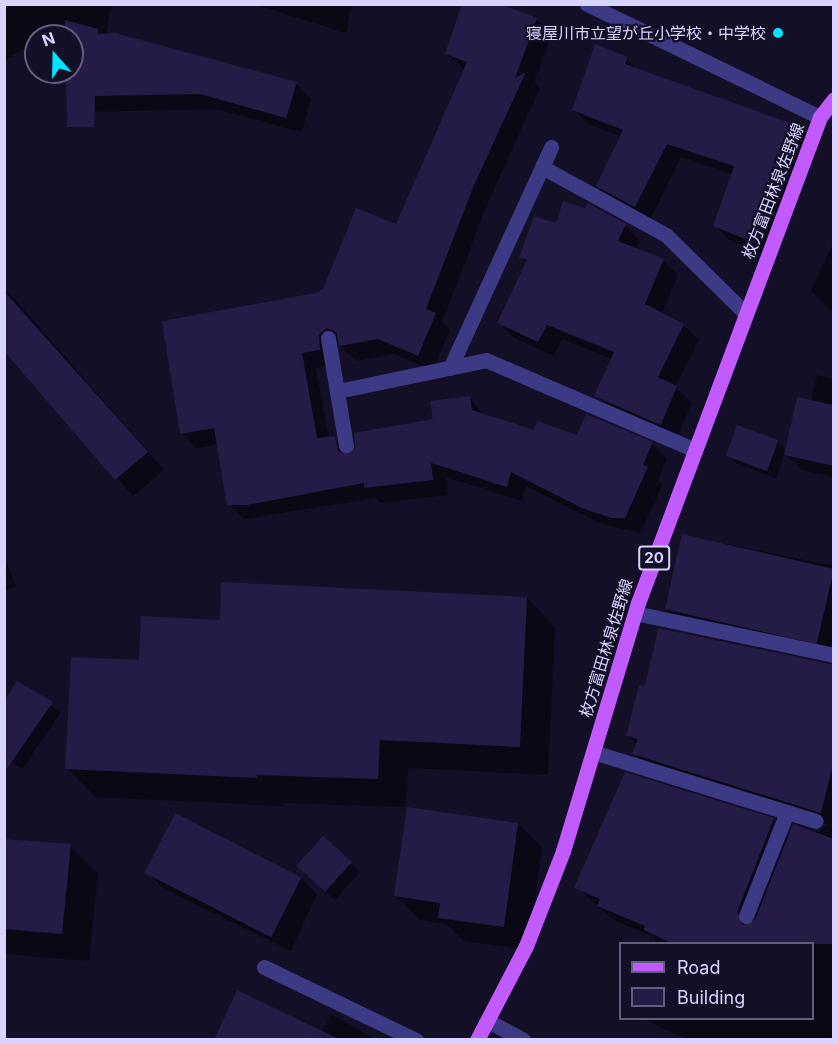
<!DOCTYPE html>
<html>
<head>
<meta charset="utf-8">
<style>
  body { margin:0 }
  #map { position:relative; width:838px; height:1044px; overflow:hidden; background:#130f26; font-family:Inter,"Noto Sans JP",sans-serif }
  div>[style] { position:absolute }
  .shadow>* { inset:0; background:#0007 }
  .building>* { inset:0; background:#241b47; transform-origin:0 0 }
  .lane>* { height:15px; margin:-7.5px; padding:0 7.5px; transform-origin:7.5px; border-radius:7.5px; background:#3d3a85 }
  .street>* { height:15px; margin:-7.5px; padding:0 7.5px; transform-origin:7.5px; border-radius:7.5px; background:#3d3a85 }
  .primary>* { height:15px; margin:-7.5px; padding:0 7.5px; transform-origin:7.5px; border-radius:7.5px; background:#c25bff }
  .dots>* { width:16px; height:16px; translate:-50% -50%; box-sizing:border-box; border:3px solid #130f26; border-radius:50% }
  span { translate:-50% -50%; white-space:nowrap; text-align:center; line-height:1.15; -webkit-text-stroke:4.5px #130f26; paint-order:stroke }
  .shield-label span { padding:2px 4px; background:#130f26; border:2px solid; border-radius:4px; -webkit-text-stroke-width:0 }
  .shield-label { font-size:15px; color:#d9d4ff; font-weight:700 }
  .poi-label { font-size:16px; color:#d9d4ff }
  .right { translate:-100% -50%; text-align:right }
  .street-label { font-size:16px; color:#d9d4ff }
  .frame { position:absolute; inset:0; border:6px solid #d9d4ff; pointer-events:none }
  .legend { position:absolute; left:619px; top:942px; width:195px; height:78px; box-sizing:border-box; background:#130f26; border:2px solid #625e7d; margin:0; padding:8px 10px; list-style:none; font-size:18px; color:#d9d4ff }
  .legend li { display:flex; align-items:center; gap:12px; height:30px }
  .legend b { width:30px; border:2px solid #625e7d }
  .north { position:absolute; left:24px; top:24px; width:60px; height:60px; box-sizing:border-box; background:#130f26; border:2px solid #625e7d; border-radius:50%; rotate:340deg; font-size:16px; font-weight:700; line-height:24px; text-align:center; color:#d9d4ff }
  .north::after { content:''; display:block; margin:auto; width:21px; height:27px; background:#00e5ff; clip-path:polygon(50% 0,100% 100%,50% 72%,0 100%) }
</style>
</head>
<body>
<div id="map">
  <div class="shadow">
    <div style="clip-path:polygon(4px 4px,112px 4px,106px 33px,296px 83px,311px 99px,302px 132px,216px 109px,83px 112px,68px 72px,72px 72px,72px 36px,67px 36px,67px 22px,44px 36px,36px 36px,36px 41px,4px 61px)"></div>
    <div style="clip-path:polygon(253px 4px,352px 4px,346px 33px)"></div>
    <div style="clip-path:polygon(536px 19px,552px 34px,534px 82px,540px 88px,489px 200px,442px 322px,450px 330px,433px 370px,394px 354px,356px 361px,340px 345px,333px 351px,335px 365px,316px 368px,329px 438px,334px 438px,351px 454px,434px 420px,469px 398px,485px 416px,535px 432px,652px 444px,667px 459px,658px 480px,663px 484px,640px 533px,599px 523px,526px 486px,522px 501px,446px 477px,448px 495px,381px 503px,376px 498px,244px 519px,229px 504px,219px 444px,196px 448px,181px 433px,316px 294px,396px 226px,465px 70px,446px 53px)"></div>
    <div style="clip-path:polygon(627px 59px,639px 71px,800px 128px,815px 142px,769px 256px,729px 240px,715px 226px,734px 175px,681px 157px,650px 220px,612px 199px,598px 185px,622px 137px,588px 124px,574px 109px)"></div>
    <div style="clip-path:polygon(556px 225px,625px 225px,640px 241px,636px 249px,663px 260px,678px 275px,662px 314px,683px 325px,699px 340px,675px 387px,692px 403px,676px 439px,611px 411px,596px 396px,612px 359px,562px 339px,554px 356px,514px 338px,499px 322px,527px 263px,521px 257px)"></div>
    <div style="clip-path:polygon(834px 241px,834px 314px,811px 291px)"></div>
    <div style="clip-path:polygon(4px 287px,164px 470px,133px 496px,4px 350px)"></div>
    <div style="clip-path:polygon(817px 375px,834px 379px,834px 477px,802px 470px,785px 453px,776px 478px,737px 464px,728px 456px,777px 442px,787px 451px,811px 402px)"></div>
    <div style="clip-path:polygon(683px 535px,834px 566px,834px 657px,680px 624px,664px 608px)"></div>
    <div style="clip-path:polygon(4px 556px,16px 586px,4px 591px)"></div>
    <div style="clip-path:polygon(527px 598px,555px 627px,548px 775px,408px 768px,406px 807px,281px 803px,284px 806px,95px 797px,67px 768px,140px 662px)"></div>
    <div style="clip-path:polygon(834px 665px,834px 1040px,688px 1040px,644px 1019px,812px 1018px,812px 944px,657px 944px,654px 937px,615px 921px,576px 887px,773px 820px,790px 836px,794px 826px,818px 832px,827px 824px,649px 769px,634px 753px,637px 745px,628px 736px,646px 688px)"></div>
    <div style="clip-path:polygon(17px 683px,61px 712px,22px 769px,4px 758px)"></div>
    <div style="clip-path:polygon(518px 824px,542px 848px,528px 950px,464px 941px,446px 924px,420px 920px,396px 896px)"></div>
    <div style="clip-path:polygon(323px 838px,360px 872px,335px 900px,306px 874px)"></div>
    <div style="clip-path:polygon(4px 840px,70px 846px,98px 874px,89px 961px,4px 954px)"></div>
    <div style="clip-path:polygon(147px 872px,301px 878px,317px 894px,291px 951px,163px 888px)"></div>
    <div style="clip-path:polygon(331px 1014px,377px 1040px,215px 1040px,322px 1032px)"></div>
  </div>
  <div class="building">
    <div style="clip-path:polygon(462px 4px,500px 4px,537px 18px,515px 78px,526px 72px,474px 185px,426px 309px,436px 313px,418px 356px,378px 339px,339px 346px,336px 332px,327px 328px,319px 335px,320px 350px,302px 353px,317px 438px,335px 436px,338px 451px,348px 454px,355px 448px,354px 433px,433px 419px,430px 401px,470px 396px,472px 410px,534px 430px,537px 421px,577px 435px,586px 414px,653px 442px,643px 465px,648px 467px,625px 518px,611px 518px,582px 508px,511px 472px,507px 487px,431px 463px,433px 480px,364px 488px,364px 483px,247px 505px,227px 505px,214px 428px,180px 434px,162px 321px,315px 293px,323px 289px,356px 208px,396px 224px,467px 62px,445px 54px)"></div>
    <div style="clip-path:polygon(65px 20px,98px 29px,98px 34px,115px 33px,297px 82px,286px 118px,200px 94px,95px 96px,94px 127px,67px 127px,66px 72px,72px 72px,72px 36px,65px 36px)"></div>
    <div style="clip-path:polygon(595px 44px,628px 57px,625px 64px,801px 127px,755px 243px,713px 226px,734px 166px,667px 144px,635px 207px,596px 186px,623px 130px,572px 110px)"></div>
    <div style="clip-path:polygon(563px 201px,585px 208px,587px 203px,626px 224px,618px 241px,664px 259px,645px 304px,684px 324px,658px 377px,677px 386px,661px 425px,594px 396px,614px 352px,547px 325px,538px 342px,497px 323px,527px 260px,519px 258px,534px 216px,556px 223px)"></div>
    <div style="clip-path:polygon(4px 291px,148px 452px,115px 480px,4px 351px)"></div>
    <div style="clip-path:polygon(797px 397px,834px 405px,834px 466px,784px 455px)"></div>
    <div style="left:737px;top:425px;width:44px;height:33px;rotate:20deg"></div>
    <div style="left:682px;top:534px;width:156px;height:77px;rotate:13deg"></div>
    <div style="clip-path:polygon(221px 582px,527px 597px,520px 747px,380px 740px,378px 779px,255px 775px,258px 778px,65px 769px,71px 657px,139px 660px,141px 616px,220px 620px)"></div>
    <div style="clip-path:polygon(658px 628px,834px 665px,834px 760px,821px 813px,632px 754px,638px 739px,626px 736px,639px 685px,645px 686px)"></div>
    <div style="clip-path:polygon(17px 681px,53px 702px,4px 773px,4px 701px)"></div>
    <div style="clip-path:polygon(625px 772px,774px 818px,737px 912px,743px 925px,755px 920px,793px 824px,834px 839px,834px 944px,673px 944px,644px 930px,645px 926px,597px 906px,600px 899px,574px 888px)"></div>
    <div style="clip-path:polygon(407px 807px,518px 823px,504px 927px,438px 918px,440px 903px,394px 896px)"></div>
    <div style="left:175px;top:813px;width:142px;height:67px;rotate:27deg"></div>
    <div style="left:323px;top:836px;width:39px;height:40px;rotate:42deg"></div>
    <div style="clip-path:polygon(4px 839px,71px 844px,62px 934px,4px 929px)"></div>
    <div style="clip-path:polygon(237px 990px,341px 1040px,214px 1040px)"></div>
  </div>
  <div class="lane">
    <div style="left:542px;top:167px;width:141px;rotate:28.7deg"></div>
    <div style="left:666px;top:235px;width:112px;rotate:44.6deg"></div>
    <div style="left:328px;top:338px;width:109px;rotate:80.5deg"></div>
    <div style="left:450px;top:368px;width:243px;rotate:-65.4deg"></div>
    <div style="left:338px;top:391px;width:151px;rotate:-11.8deg"></div>
    <div style="left:486px;top:360px;width:228px;rotate:23.3deg"></div>
    <div style="left:635px;top:613px;width:203px;rotate:11.9deg"></div>
    <div style="left:593px;top:752px;width:233px;rotate:17.2deg"></div>
    <div style="left:746px;top:916px;width:112px;rotate:-68.5deg"></div>
    <div style="left:264px;top:967px;width:169px;rotate:25.7deg"></div>
  </div>
  <div class="street">
    <div style="left:587px;top:4px;width:259px;rotate:25.9deg"></div>
    <div style="left:488px;top:1021px;width:40px;rotate:28deg"></div>
  </div>
  <div class="primary">
    <div style="left:477px;top:1040px;width:106px;rotate:-62.5deg"></div>
    <div style="left:526px;top:946px;width:102px;rotate:-68.7deg"></div>
    <div style="left:563px;top:851px;width:259px;rotate:-73.2deg"></div>
    <div style="left:638px;top:603px;width:519px;rotate:-69.47deg"></div>
    <div style="left:820px;top:117px;width:23px;rotate:-52deg"></div>
  </div>
  <div class="dots">
    <div style="left:778px;top:33px;background:#00e5ff"></div>
  </div>
  <div class="shield-label">
    <span style="left:654px;top:558px">20</span>
  </div>
  <div class="poi-label">
    <span class="right" style="left:766px;top:33px">寝屋川市立望が丘小学校・中学校</span>
  </div>
  <div class="street-label">
    <span style="left:773px;top:191px;rotate:-69deg">枚方富田林泉佐野線</span>
    <span style="left:606px;top:648px;rotate:-73deg">枚方富田林泉佐野線</span>
  </div>
  <div class="frame"></div>
  <ul class="legend">
  <li><b style="height:8px;background:#c25bff"></b>Road</li>
  <li><b style="height:16px;background:#241b47"></b>Building</li>
  </ul>
  <div class="north">N</div>
</div>
</body>
</html>
